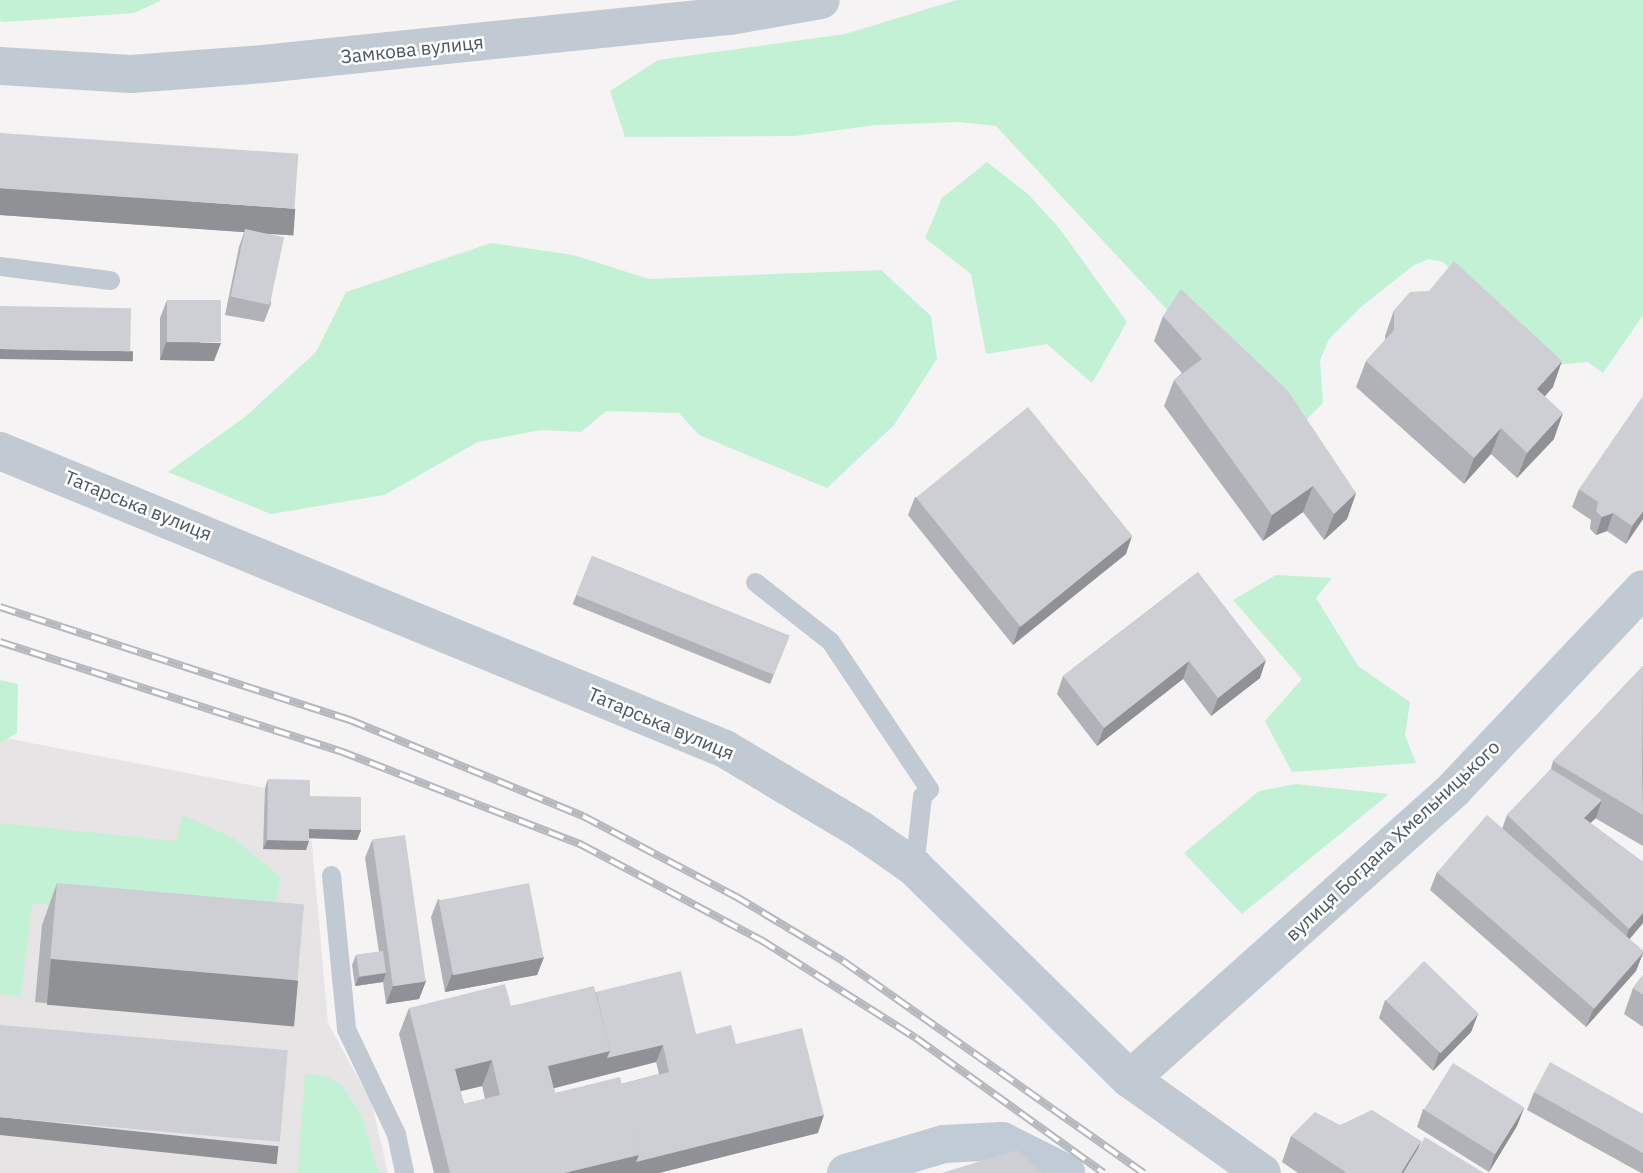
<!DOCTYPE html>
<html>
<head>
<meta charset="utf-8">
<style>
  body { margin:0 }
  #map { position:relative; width:1643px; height:1173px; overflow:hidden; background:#f5f3f3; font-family:"IBM Plex Sans",sans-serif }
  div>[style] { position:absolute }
  .education>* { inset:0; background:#e6e4e5 }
  .green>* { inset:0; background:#c3f1d5 }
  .service>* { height:19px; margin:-9.5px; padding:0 9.5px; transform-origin:9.5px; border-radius:9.5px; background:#c1cad2 }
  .minor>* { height:38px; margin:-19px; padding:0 19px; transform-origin:19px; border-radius:19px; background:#c1cad2 }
  .secondary>* { height:38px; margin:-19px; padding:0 19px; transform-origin:19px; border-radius:19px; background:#c1cbd6 }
  .rail>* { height:8px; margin-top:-4px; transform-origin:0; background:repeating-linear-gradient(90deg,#fff 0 16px,#b5b8bd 0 32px); box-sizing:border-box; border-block:2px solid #b5b8bd }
  .wall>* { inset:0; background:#b0b2b7; transform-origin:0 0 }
  .shaded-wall>* { inset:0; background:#909195; transform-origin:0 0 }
  .building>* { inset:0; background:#cdcfd5; transform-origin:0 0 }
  span { translate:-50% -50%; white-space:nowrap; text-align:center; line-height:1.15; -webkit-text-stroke:5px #fff; paint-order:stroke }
  .street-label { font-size:19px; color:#4a5661 }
</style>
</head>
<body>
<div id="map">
  <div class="education">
    <div style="clip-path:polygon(0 737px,265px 788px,307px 789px,328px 1023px,372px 1104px,388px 1173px,0 1173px)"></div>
  </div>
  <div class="green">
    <div style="clip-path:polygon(0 0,162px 0,134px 13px,4px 22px,0 21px)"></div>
    <div style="clip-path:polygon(957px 0,1643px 0,1643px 315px,1603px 373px,1588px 362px,1555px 365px,1443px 262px,1429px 259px,1414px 265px,1361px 307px,1329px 339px,1320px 360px,1323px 403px,1291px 435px,1172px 315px,996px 126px,959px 122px,876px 125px,795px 136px,625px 137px,610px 91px,658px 60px,845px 34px)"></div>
    <div style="clip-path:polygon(987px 162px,1028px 194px,1059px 228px,1127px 322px,1092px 383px,1047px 344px,986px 354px,971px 274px,925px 238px,942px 198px)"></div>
    <div style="clip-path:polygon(491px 243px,573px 255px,649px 279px,881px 270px,931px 316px,937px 359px,894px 425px,827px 488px,699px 435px,679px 413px,606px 411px,581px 432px,541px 430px,478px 442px,384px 495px,271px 514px,168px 472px,245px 417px,316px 352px,346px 292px)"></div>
    <div style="clip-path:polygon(1276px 575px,1332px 578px,1316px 598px,1358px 666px,1410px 702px,1405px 735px,1416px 763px,1292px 772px,1265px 721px,1302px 679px,1233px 600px)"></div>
    <div style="clip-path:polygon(0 680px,18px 684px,17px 733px,0 743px)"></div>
    <div style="clip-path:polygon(1296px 784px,1389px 794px,1242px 914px,1184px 853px,1259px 791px)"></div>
    <div style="clip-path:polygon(183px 815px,235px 839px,280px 877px,272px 928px,32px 903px,21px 996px,0 994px,0 823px,175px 841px)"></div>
    <div style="clip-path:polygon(305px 1074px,326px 1076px,342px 1086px,361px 1115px,379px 1173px,297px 1173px)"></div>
  </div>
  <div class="service">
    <div style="left:0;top:266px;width:111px;rotate:7.3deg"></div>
    <div style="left:755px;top:582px;width:95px;rotate:38.2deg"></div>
    <div style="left:830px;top:641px;width:178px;rotate:56.2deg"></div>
    <div style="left:929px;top:789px;width:10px;rotate:135deg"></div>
    <div style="left:922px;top:796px;width:71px;rotate:96.4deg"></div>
    <div style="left:331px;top:875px;width:155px;rotate:84.4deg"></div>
    <div style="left:346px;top:1029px;width:116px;rotate:64.5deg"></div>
    <div style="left:396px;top:1134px;width:40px;rotate:78deg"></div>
  </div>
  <div class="minor">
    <div style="left:0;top:66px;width:131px;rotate:3.5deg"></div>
    <div style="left:131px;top:74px;width:132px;rotate:-4.3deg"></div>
    <div style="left:263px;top:64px;width:469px;rotate:-5.9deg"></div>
    <div style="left:730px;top:16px;width:92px;rotate:-10deg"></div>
    <div style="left:0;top:451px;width:784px;rotate:22.34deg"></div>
    <div style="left:725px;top:749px;width:158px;rotate:30.8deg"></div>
    <div style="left:861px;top:830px;width:65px;rotate:34.9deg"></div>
    <div style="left:914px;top:867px;width:303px;rotate:44.5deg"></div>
    <div style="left:1130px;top:1079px;width:162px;rotate:35.5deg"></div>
    <div style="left:1130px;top:1079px;width:435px;rotate:-41.8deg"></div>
    <div style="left:1454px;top:789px;width:275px;rotate:-46.6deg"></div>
  </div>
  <div class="secondary">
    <div style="left:846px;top:1173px;width:102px;rotate:-16.5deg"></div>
    <div style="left:944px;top:1144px;width:58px;rotate:-3deg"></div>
    <div style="left:1002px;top:1141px;width:72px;rotate:26.6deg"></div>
  </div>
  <div class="rail">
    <div style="left:0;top:607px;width:368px;rotate:17.9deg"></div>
    <div style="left:350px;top:720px;width:252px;rotate:22.4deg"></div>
    <div style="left:583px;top:816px;width:172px;rotate:27.8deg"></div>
    <div style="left:735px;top:896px;width:126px;rotate:31deg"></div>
    <div style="left:843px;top:961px;width:368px;rotate:35.2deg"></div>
    <div style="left:0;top:642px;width:357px;rotate:17.8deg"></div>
    <div style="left:340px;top:751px;width:260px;rotate:21.2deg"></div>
    <div style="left:582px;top:845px;width:203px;rotate:28deg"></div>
    <div style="left:761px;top:940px;width:183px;rotate:32.3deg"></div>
    <div style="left:916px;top:1038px;width:231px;rotate:35.7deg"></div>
  </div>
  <div class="wall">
    <div style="clip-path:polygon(0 133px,285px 235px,271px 234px,271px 304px,264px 322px,225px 315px,239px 247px,244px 232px,0 215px)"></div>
    <div style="clip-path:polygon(167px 300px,214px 361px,160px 360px,160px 318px)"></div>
    <div style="clip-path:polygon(1394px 310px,1553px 387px,1545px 396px,1554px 439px,1517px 478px,1491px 454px,1464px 484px,1356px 387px,1366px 361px,1385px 340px,1385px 336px)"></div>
    <div style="clip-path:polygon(1163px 316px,1356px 493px,1347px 519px,1324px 540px,1303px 512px,1263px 541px,1164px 406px,1174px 380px,1182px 373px,1154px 341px)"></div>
    <div style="clip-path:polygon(1579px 489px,1643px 519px,1626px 544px,1607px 531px,1596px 535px,1590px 529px,1591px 520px,1572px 507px)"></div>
    <div style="clip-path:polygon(915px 497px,1126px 554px,1013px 645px,908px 515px)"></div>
    <div style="left:592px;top:556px;width:213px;height:52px;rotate:22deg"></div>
    <div style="clip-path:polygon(1198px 572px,1260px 678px,1211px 716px,1183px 679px,1097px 746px,1057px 694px,1063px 676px)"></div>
    <div style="clip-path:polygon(1643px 666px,1643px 846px,1595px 818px,1590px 823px,1643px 862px,1643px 923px,1628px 940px,1643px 953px,1636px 971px,1586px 1027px,1430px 890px,1437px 872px,1502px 829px,1507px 815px,1551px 769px,1553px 761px)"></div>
    <div style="clip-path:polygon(268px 779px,310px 796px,361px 830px,357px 840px,309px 838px,306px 850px,263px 849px,265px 788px)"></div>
    <div style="clip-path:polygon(372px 840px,426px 981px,419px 999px,386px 1004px,383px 982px,355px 986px,352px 965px,356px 955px,379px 952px,365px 858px)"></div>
    <div style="clip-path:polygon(57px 883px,298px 982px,282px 1025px,35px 1002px,42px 925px)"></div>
    <div style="clip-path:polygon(438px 899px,544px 957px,537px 975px,445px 992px,431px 917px)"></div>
    <div style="clip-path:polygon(1643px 975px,1643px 1027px,1624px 1014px,1633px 988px)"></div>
    <div style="clip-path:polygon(evenodd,596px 992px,696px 1034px,736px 1044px,818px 1133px,659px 1173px,434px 1173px,399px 1034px,409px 1008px,511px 1006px,596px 992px,656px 1062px,659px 1074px,621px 1084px,555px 1093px,554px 1088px,656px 1062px,596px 992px,482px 1086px,485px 1099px,464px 1104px,460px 1091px,482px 1086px)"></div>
    <div style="clip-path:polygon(1385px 1000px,1478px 1014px,1471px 1032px,1433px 1071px,1379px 1018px)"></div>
    <div style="clip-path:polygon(1534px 1092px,1643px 1114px,1643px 1173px,1641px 1173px,1527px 1110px)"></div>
    <div style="clip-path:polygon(1524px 1108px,1517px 1126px,1489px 1172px,1417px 1127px,1423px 1109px)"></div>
    <div style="clip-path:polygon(1340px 1125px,1421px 1141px,1418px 1149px,1484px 1173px,1298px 1173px,1282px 1162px,1291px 1136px)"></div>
  </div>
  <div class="shaded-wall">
    <div style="left:0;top:188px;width:296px;height:27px;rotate:4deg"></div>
    <div style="clip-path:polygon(166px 342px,221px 343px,214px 361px,160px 360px)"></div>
    <div style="left:0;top:349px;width:133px;height:10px;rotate:1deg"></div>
    <div style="clip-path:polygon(1562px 361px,1553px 387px,1528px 415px,1537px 389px)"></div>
    <div style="clip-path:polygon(1563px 413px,1554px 439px,1517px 478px,1527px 453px)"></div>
    <div style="clip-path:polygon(1501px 428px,1491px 454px,1464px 484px,1474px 458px)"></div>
    <div style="clip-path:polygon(1313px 486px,1303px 512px,1263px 541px,1272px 515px)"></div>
    <div style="clip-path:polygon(1356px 493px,1347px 519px,1324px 540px,1334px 514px)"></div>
    <div style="clip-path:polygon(1643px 511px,1643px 519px,1626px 544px,1632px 526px)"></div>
    <div style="clip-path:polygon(1613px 513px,1607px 531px,1596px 535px,1602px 517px)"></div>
    <div style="clip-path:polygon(1132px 536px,1126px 554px,1013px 645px,1019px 627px)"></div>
    <div style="clip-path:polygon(1266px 660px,1260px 678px,1211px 716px,1218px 698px)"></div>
    <div style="clip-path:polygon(1189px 661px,1183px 679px,1097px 746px,1104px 728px)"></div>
    <div style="clip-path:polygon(1602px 800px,1596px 818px,1577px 836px,1584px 818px)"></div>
    <div style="clip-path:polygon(309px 829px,361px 830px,357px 840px,306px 838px)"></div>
    <div style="clip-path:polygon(267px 840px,309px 841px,306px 850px,263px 849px)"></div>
    <div style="clip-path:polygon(1643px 913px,1643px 923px,1623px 947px,1629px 929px)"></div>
    <div style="clip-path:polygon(1643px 953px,1636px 971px,1586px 1027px,1593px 1010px)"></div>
    <div style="clip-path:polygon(544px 957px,537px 975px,445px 992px,452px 974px)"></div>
    <div style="left:51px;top:959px;width:248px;height:46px;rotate:5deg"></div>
    <div style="clip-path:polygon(386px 973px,383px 982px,355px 986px,359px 977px)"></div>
    <div style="clip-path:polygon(426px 981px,419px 999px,386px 1004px,393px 986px)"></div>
    <div style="clip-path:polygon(1478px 1014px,1471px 1032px,1433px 1071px,1439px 1053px)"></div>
    <div style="clip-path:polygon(663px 1045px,656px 1062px,539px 1092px,548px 1066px,610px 1051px)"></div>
    <div style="clip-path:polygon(492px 1060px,482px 1086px,445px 1095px,455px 1069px)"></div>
    <div style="clip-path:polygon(1524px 1108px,1517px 1126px,1489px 1172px,1495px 1154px)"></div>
    <div style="clip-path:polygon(824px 1115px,818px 1133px,659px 1173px,564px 1173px,639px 1155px)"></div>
    <div style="left:0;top:1117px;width:280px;height:18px;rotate:6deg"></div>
    <div style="clip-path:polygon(1421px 1141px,1411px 1166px,1407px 1173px,1401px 1173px)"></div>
  </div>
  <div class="building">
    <div style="left:0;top:133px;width:299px;height:55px;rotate:4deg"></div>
    <div style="left:245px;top:229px;width:40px;height:69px;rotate:12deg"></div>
    <div style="clip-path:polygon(1454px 261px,1562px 361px,1537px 389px,1563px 413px,1527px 453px,1501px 428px,1474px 458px,1366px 361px,1394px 330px,1394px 310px,1410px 292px,1429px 291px)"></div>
    <div style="clip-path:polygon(1181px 289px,1288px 391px,1356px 493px,1334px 514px,1313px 486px,1272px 515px,1174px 380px,1202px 359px,1163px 316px)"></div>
    <div style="left:167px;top:300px;width:54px;height:42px"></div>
    <div style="left:0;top:306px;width:131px;height:43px;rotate:1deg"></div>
    <div style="clip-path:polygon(1643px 396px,1643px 511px,1632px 526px,1613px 513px,1602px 517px,1596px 511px,1598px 502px,1579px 489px)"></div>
    <div style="left:1028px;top:407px;width:166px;height:144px;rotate:51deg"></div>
    <div style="left:592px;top:556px;width:213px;height:42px;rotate:22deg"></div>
    <div style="clip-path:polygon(1198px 572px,1266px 660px,1218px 698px,1189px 661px,1104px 728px,1063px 676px)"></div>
    <div style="clip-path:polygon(1643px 666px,1642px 775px,1643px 815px,1553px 761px)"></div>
    <div style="clip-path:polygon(1551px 769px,1602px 800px,1584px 818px,1643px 862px,1643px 913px,1629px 929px,1507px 815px)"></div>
    <div style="clip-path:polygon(268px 779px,310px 780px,310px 796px,361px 797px,361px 830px,309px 829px,309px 841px,267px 840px)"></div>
    <div style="left:1487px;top:815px;width:208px;height:76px;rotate:41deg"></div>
    <div style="left:405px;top:835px;width:148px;height:33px;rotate:82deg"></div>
    <div style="left:57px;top:883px;width:248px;height:76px;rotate:5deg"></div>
    <div style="left:529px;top:883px;width:76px;height:92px;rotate:79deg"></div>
    <div style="left:383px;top:951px;width:22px;height:27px;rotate:82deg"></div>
    <div style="left:1424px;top:961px;width:76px;height:55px;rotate:44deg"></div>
    <div style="clip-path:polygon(681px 971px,696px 1034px,731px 1025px,736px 1044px,802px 1028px,824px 1115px,636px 1162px,639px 1155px,621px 1084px,669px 1072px,663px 1045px,607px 1058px,610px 1051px,596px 992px)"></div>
    <div style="clip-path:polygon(1643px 975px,1643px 995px,1633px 988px)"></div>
    <div style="clip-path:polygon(evenodd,505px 984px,511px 1006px,594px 986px,610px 1051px,548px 1066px,555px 1093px,620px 1077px,639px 1155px,564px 1173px,450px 1173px,409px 1008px,505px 984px,492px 1060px,500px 1095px,464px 1104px,455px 1069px,492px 1060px)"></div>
    <div style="left:0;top:1025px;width:289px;height:92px;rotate:5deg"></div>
    <div style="clip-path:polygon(1550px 1062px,1643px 1114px,1643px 1153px,1534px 1092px)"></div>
    <div style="left:1453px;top:1063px;width:84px;height:55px;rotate:32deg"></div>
    <div style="clip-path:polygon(1372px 1110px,1421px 1141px,1401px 1173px,1347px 1173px,1291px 1136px,1315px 1112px,1340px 1125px)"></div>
    <div style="clip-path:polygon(1425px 1137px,1484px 1173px,1403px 1173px)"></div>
    <div style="clip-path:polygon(1017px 1150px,1042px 1173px,942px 1173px)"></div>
  </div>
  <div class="street-label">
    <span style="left:412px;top:50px;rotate:-6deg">Замкова вулиця</span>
    <span style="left:138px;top:506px;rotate:22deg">Татарська вулиця</span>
    <span style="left:661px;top:724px;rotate:23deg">Татарська вулиця</span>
    <span style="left:1393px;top:841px;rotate:-43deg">вулиця Богдана Хмельницького</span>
  </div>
</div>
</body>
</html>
